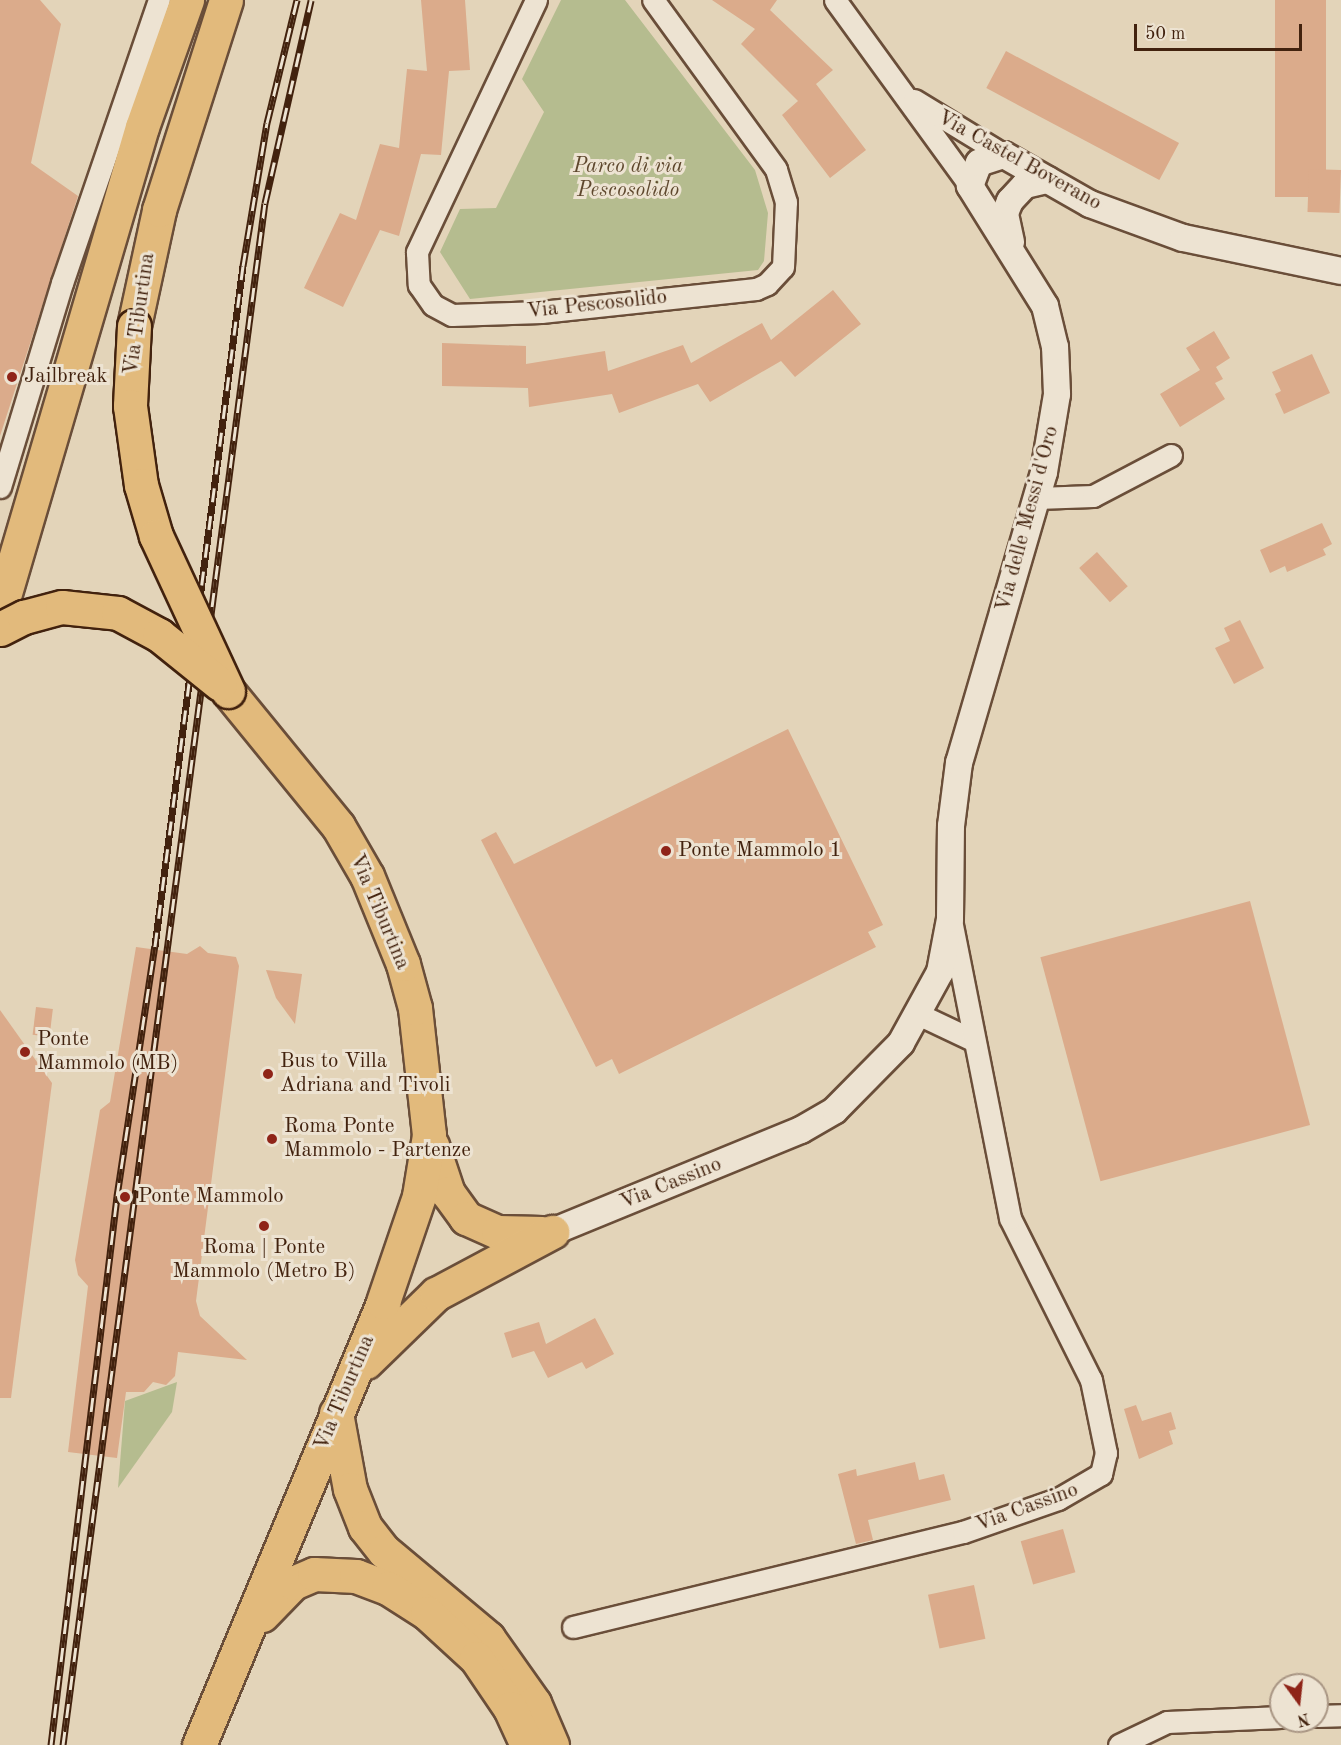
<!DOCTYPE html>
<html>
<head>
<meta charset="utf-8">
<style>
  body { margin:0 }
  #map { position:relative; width:1341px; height:1745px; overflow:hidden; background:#e3d4b9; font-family:"Old Standard TT",serif }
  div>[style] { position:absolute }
  .green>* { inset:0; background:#b5bc8f }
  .building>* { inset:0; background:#dbab8b; transform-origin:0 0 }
  .roads { filter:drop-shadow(2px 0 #6a4e39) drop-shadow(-2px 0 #6a4e39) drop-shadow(0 2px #6a4e39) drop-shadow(0 -2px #6a4e39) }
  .minor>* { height:21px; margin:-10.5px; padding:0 10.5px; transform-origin:10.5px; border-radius:10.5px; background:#ede3d2 }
  .tertiary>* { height:26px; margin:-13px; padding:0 13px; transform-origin:13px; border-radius:13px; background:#ede3d2 }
  .primary>* { height:33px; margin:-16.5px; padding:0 16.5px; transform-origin:16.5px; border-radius:16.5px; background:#e2ba7c }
  .rail>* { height:7px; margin-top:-3.5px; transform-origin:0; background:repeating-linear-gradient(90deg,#ede3d2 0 14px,#42220e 0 28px); box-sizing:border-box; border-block:2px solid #42220e }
  .bridges { filter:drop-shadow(2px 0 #42220e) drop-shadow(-2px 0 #42220e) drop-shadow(0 2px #42220e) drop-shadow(0 -2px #42220e) }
  .primary-bridge>* { height:33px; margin:-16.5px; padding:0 16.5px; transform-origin:16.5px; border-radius:16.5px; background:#e2ba7c }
  .dots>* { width:16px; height:16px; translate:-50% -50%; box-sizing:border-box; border:3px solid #ede3d2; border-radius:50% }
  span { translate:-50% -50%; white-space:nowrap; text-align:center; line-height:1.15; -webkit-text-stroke:6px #ede3d2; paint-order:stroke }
  .street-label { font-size:21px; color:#42220e }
  .park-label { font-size:21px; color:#5f482e; font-style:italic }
  .poi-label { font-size:21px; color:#42220e }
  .left { translate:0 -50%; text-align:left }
  .north { position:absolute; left:1269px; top:1673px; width:60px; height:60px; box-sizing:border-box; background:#ede3d2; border:2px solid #a99684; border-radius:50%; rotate:165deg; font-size:16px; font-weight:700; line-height:24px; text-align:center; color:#42220e }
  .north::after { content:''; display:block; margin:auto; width:21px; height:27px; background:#8f2418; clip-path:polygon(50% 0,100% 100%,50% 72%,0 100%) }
  .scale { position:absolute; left:1134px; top:24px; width:168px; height:27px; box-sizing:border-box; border:3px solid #42220e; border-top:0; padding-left:8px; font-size:18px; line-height:21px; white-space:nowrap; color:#42220e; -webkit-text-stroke:4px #ede3d2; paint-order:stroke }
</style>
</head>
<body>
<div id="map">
  <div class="green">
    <div style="clip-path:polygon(561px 0,625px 0,755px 170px,768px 213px,764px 261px,758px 270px,470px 299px,440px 252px,460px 209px,496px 208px,544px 112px,522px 79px)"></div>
    <div style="clip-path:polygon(177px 1382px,172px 1412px,118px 1488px,125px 1401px)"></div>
  </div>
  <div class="building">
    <div style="clip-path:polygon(0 0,40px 0,61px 24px,31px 163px,78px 196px,0 436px)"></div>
    <div style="clip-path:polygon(421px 0,465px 0,470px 70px,449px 71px,441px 155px,421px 154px,399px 236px,380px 230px,343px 307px,304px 288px,340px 213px,356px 220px,380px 144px,399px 148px,407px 69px,427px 71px)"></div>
    <div style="clip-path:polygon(712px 0,777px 0,770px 10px,833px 70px,816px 84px,866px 150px,830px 178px,782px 115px,798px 101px,741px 44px,755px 29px)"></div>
    <div style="left:1275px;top:0;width:51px;height:197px"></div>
    <div style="left:1006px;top:51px;width:196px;height:42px;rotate:28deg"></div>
    <div style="left:1309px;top:169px;width:32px;height:43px;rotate:2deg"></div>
    <div style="clip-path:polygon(833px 290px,861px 324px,795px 377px,781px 361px,710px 402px,698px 384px,619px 413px,612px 394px,529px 407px,528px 388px,442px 386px,442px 343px,526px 346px,526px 364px,605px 351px,608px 371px,683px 345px,691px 363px,762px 323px,771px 340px)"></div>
    <div style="clip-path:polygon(1214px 331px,1230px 358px,1216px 367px,1223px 379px,1215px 383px,1225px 399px,1180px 427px,1160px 394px,1200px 370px,1186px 348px)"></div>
    <div style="clip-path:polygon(1312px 354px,1330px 393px,1284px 414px,1275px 394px,1281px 391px,1272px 372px)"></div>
    <div style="clip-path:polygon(1322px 523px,1332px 544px,1323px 549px,1326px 555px,1287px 572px,1285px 566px,1270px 573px,1260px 550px)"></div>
    <div style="left:1097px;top:552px;width:46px;height:24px;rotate:48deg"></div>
    <div style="clip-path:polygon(1240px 620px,1264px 668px,1234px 684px,1215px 648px,1230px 641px,1224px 628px)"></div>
    <div style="clip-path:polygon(788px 729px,883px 925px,868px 932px,876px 947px,619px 1074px,612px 1059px,596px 1067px,481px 840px,496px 832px,514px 864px)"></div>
    <div style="left:1250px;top:901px;width:232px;height:217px;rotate:75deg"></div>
    <div style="clip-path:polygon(200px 946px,208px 953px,236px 957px,239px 966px,196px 1301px,200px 1316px,247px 1360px,178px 1352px,175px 1376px,166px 1385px,153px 1382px,144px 1392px,126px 1392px,117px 1458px,68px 1452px,88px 1286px,78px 1275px,75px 1260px,100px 1110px,110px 1102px,136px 947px,187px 954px)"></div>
    <div style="clip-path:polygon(266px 970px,302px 974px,295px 1024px,276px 998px)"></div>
    <div style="left:36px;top:1007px;width:17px;height:28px;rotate:7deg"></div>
    <div style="clip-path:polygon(0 1010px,52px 1083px,11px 1398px,0 1398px)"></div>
    <div style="clip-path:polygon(595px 1318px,614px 1354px,586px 1369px,582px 1362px,548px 1378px,534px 1351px,512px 1358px,504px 1333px,539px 1322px,546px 1344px)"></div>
    <div style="clip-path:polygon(1136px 1405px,1142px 1421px,1171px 1412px,1176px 1429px,1169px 1431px,1173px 1444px,1139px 1459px,1124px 1409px)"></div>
    <div style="clip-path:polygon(915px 1462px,919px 1480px,944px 1474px,951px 1500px,868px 1520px,873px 1540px,856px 1544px,838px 1474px,856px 1469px,857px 1476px)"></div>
    <div style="left:1063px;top:1529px;width:45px;height:44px;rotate:74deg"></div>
    <div style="left:974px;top:1585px;width:55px;height:47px;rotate:78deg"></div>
  </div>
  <div class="roads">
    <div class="minor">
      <div style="left:536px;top:0;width:279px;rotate:115.3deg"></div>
      <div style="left:417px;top:252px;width:33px;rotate:87deg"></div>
      <div style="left:419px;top:285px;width:24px;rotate:55deg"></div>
      <div style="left:433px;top:305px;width:21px;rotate:28deg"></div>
      <div style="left:452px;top:315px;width:89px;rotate:-1.9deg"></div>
      <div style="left:541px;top:312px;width:216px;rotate:-6.1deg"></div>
      <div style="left:756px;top:289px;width:12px;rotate:-24deg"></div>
      <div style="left:767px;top:284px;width:23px;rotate:-47deg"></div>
      <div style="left:783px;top:267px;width:65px;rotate:-87.4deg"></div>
      <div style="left:786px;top:202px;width:34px;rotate:-107deg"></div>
      <div style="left:776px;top:169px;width:209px;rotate:-126deg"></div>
      <div style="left:835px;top:0;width:230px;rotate:54deg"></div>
      <div style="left:914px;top:100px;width:105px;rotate:31.4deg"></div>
      <div style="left:0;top:487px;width:213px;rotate:-73.1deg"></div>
      <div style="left:62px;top:283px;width:299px;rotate:-71.1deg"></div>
      <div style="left:1037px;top:498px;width:56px;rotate:-2deg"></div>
      <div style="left:1093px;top:496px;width:88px;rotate:-27.7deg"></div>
      <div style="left:920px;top:1015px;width:59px;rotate:25.3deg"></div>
      <div style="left:573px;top:1627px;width:401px;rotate:-13.7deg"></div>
      <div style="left:963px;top:1532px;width:101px;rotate:-19.2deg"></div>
      <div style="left:1058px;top:1499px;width:50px;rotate:-30.2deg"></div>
      <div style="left:1101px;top:1474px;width:22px;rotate:-77deg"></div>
      <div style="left:1106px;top:1453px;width:75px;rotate:-101.6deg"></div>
      <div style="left:1091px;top:1380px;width:181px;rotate:-116.6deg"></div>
      <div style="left:1010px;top:1218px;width:300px;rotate:-101.2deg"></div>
      <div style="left:1317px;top:1716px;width:24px;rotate:-2deg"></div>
      <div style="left:1119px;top:1745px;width:53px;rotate:-25.6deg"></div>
      <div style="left:1167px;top:1722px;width:114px;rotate:-2.5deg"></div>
    </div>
    <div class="tertiary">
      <div style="left:1011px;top:242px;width:30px;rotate:-102deg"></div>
      <div style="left:1005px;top:213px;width:13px;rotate:-67deg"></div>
      <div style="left:1010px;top:201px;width:22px;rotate:-47deg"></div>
      <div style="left:1025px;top:185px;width:23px;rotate:-13deg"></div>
      <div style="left:552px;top:1232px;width:269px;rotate:-22.3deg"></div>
      <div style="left:801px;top:1130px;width:39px;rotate:-30deg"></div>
      <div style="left:835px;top:1110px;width:94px;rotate:-45.4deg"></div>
      <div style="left:901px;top:1043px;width:81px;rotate:-61.2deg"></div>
      <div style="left:940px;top:972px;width:54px;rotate:-79.3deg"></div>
      <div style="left:950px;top:919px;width:93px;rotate:-89.4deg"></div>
      <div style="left:951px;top:826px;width:64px;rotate:-82.8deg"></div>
      <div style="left:959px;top:763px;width:303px;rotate:-73.7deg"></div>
      <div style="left:1044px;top:472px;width:79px;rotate:-80.5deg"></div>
      <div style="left:1057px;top:394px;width:47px;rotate:-92.4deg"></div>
      <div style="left:1055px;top:347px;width:42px;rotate:-103.7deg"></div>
      <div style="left:1045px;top:306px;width:142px;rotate:-122deg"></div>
      <div style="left:970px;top:186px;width:25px;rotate:-69deg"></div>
      <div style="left:979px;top:163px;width:26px;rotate:-18deg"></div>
      <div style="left:1004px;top:155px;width:99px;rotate:29.7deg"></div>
      <div style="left:1090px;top:204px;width:99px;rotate:20.1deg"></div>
      <div style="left:1183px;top:238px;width:161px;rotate:11.8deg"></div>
    </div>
    <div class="primary">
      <div style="left:134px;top:326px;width:119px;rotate:-77.8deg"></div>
      <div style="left:159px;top:210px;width:220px;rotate:-72.3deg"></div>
      <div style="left:0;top:610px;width:503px;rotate:-73.62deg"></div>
      <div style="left:142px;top:127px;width:135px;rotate:-70.5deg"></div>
      <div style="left:432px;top:1145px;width:51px;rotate:71.6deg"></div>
      <div style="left:448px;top:1193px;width:31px;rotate:54deg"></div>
      <div style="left:466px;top:1218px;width:35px;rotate:24deg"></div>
      <div style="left:498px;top:1232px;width:44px;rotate:1.3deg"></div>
      <div style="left:366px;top:1362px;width:98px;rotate:-44.2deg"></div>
      <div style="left:436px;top:1294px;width:132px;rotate:-28.1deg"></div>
      <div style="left:336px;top:1413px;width:77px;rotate:79.6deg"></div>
      <div style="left:350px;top:1489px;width:41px;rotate:68.5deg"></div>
      <div style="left:365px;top:1527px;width:31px;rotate:52deg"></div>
      <div style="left:384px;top:1551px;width:136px;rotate:39.9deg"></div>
      <div style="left:488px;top:1638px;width:80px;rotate:54.7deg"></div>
      <div style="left:534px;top:1703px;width:46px;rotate:66.8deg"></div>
      <div style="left:262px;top:1615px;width:45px;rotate:-45.9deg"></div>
      <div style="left:293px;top:1583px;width:23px;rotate:-23deg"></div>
      <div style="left:314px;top:1574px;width:42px;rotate:2.7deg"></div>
      <div style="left:356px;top:1576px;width:34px;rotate:21deg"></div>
      <div style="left:388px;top:1588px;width:46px;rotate:32.7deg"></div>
      <div style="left:427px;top:1613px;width:67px;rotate:42.6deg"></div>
      <div style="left:476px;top:1658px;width:60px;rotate:55.8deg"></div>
      <div style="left:510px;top:1708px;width:41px;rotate:65.3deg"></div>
      <div style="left:199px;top:1745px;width:480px;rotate:-67.4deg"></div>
      <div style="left:383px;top:1302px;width:112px;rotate:-71.2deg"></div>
      <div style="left:419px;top:1196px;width:62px;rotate:-80.7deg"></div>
      <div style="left:429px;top:1135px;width:128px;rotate:-96.3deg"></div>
      <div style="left:415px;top:1008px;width:46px;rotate:-105.3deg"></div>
      <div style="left:403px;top:964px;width:95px;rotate:-112.2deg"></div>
      <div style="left:367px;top:876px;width:58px;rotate:-120.1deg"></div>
      <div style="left:338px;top:826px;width:174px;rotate:-129.2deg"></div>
    </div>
  </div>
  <div class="rail">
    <div style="left:51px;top:1745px;width:553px;rotate:-83.14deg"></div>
    <div style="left:117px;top:1196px;width:253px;rotate:-81.4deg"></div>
    <div style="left:155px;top:946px;width:686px;rotate:-82.63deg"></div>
    <div style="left:243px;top:266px;width:145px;rotate:-80.5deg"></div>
    <div style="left:267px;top:123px;width:127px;rotate:-76.3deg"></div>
    <div style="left:63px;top:1745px;width:1555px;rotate:-82.54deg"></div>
    <div style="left:265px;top:203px;width:208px;rotate:-77.2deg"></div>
  </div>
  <div class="bridges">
    <div class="primary-bridge">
      <div style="left:134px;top:326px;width:80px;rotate:92.9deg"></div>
      <div style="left:130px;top:406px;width:80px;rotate:82.1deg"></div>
      <div style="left:141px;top:485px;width:53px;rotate:73.6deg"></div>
      <div style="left:156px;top:536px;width:171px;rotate:65.1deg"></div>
      <div style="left:0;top:629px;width:27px;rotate:-27deg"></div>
      <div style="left:24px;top:617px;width:39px;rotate:-15deg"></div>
      <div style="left:62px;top:607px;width:56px;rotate:6.1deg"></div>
      <div style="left:118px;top:613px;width:47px;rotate:28.2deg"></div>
      <div style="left:159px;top:635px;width:78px;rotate:38.8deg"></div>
    </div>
  </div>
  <div class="dots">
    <div style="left:12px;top:377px;background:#8f2418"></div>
    <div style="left:666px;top:851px;background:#8f2418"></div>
    <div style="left:25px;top:1052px;background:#8f2418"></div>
    <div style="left:268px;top:1074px;background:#8f2418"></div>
    <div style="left:272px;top:1139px;background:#8f2418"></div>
    <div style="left:125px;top:1197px;background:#8f2418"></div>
    <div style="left:264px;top:1226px;background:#8f2418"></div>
  </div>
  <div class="street-label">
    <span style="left:1019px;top:161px;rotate:29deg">Via Castel Boverano</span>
    <span style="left:597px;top:305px;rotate:-6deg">Via Pescosolido</span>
    <span style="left:140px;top:314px;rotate:-82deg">Via Tiburtina</span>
    <span style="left:1028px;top:519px;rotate:-75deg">Via delle Messi d'Oro</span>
    <span style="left:379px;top:912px;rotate:67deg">Via Tiburtina</span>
    <span style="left:671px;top:1184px;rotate:-22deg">Via Cassino</span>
    <span style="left:345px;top:1393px;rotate:-67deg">Via Tiburtina</span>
    <span style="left:1027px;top:1508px;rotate:-20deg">Via Cassino</span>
  </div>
  <div class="park-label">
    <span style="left:628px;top:179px">Parco di via<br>Pescosolido</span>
  </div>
  <div class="poi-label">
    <span class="left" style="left:24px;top:377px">Jailbreak</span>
    <span class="left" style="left:678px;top:851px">Ponte Mammolo 1</span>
    <span class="left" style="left:37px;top:1052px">Ponte<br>Mammolo (MB)</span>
    <span class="left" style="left:280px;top:1074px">Bus to Villa<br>Adriana and Tivoli</span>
    <span class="left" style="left:284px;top:1139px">Roma Ponte<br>Mammolo - Partenze</span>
    <span class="left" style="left:138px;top:1197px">Ponte Mammolo</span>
    <span style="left:264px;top:1260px">Roma | Ponte<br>Mammolo (Metro B)</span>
  </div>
  <div class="north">N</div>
  <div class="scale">50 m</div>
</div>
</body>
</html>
